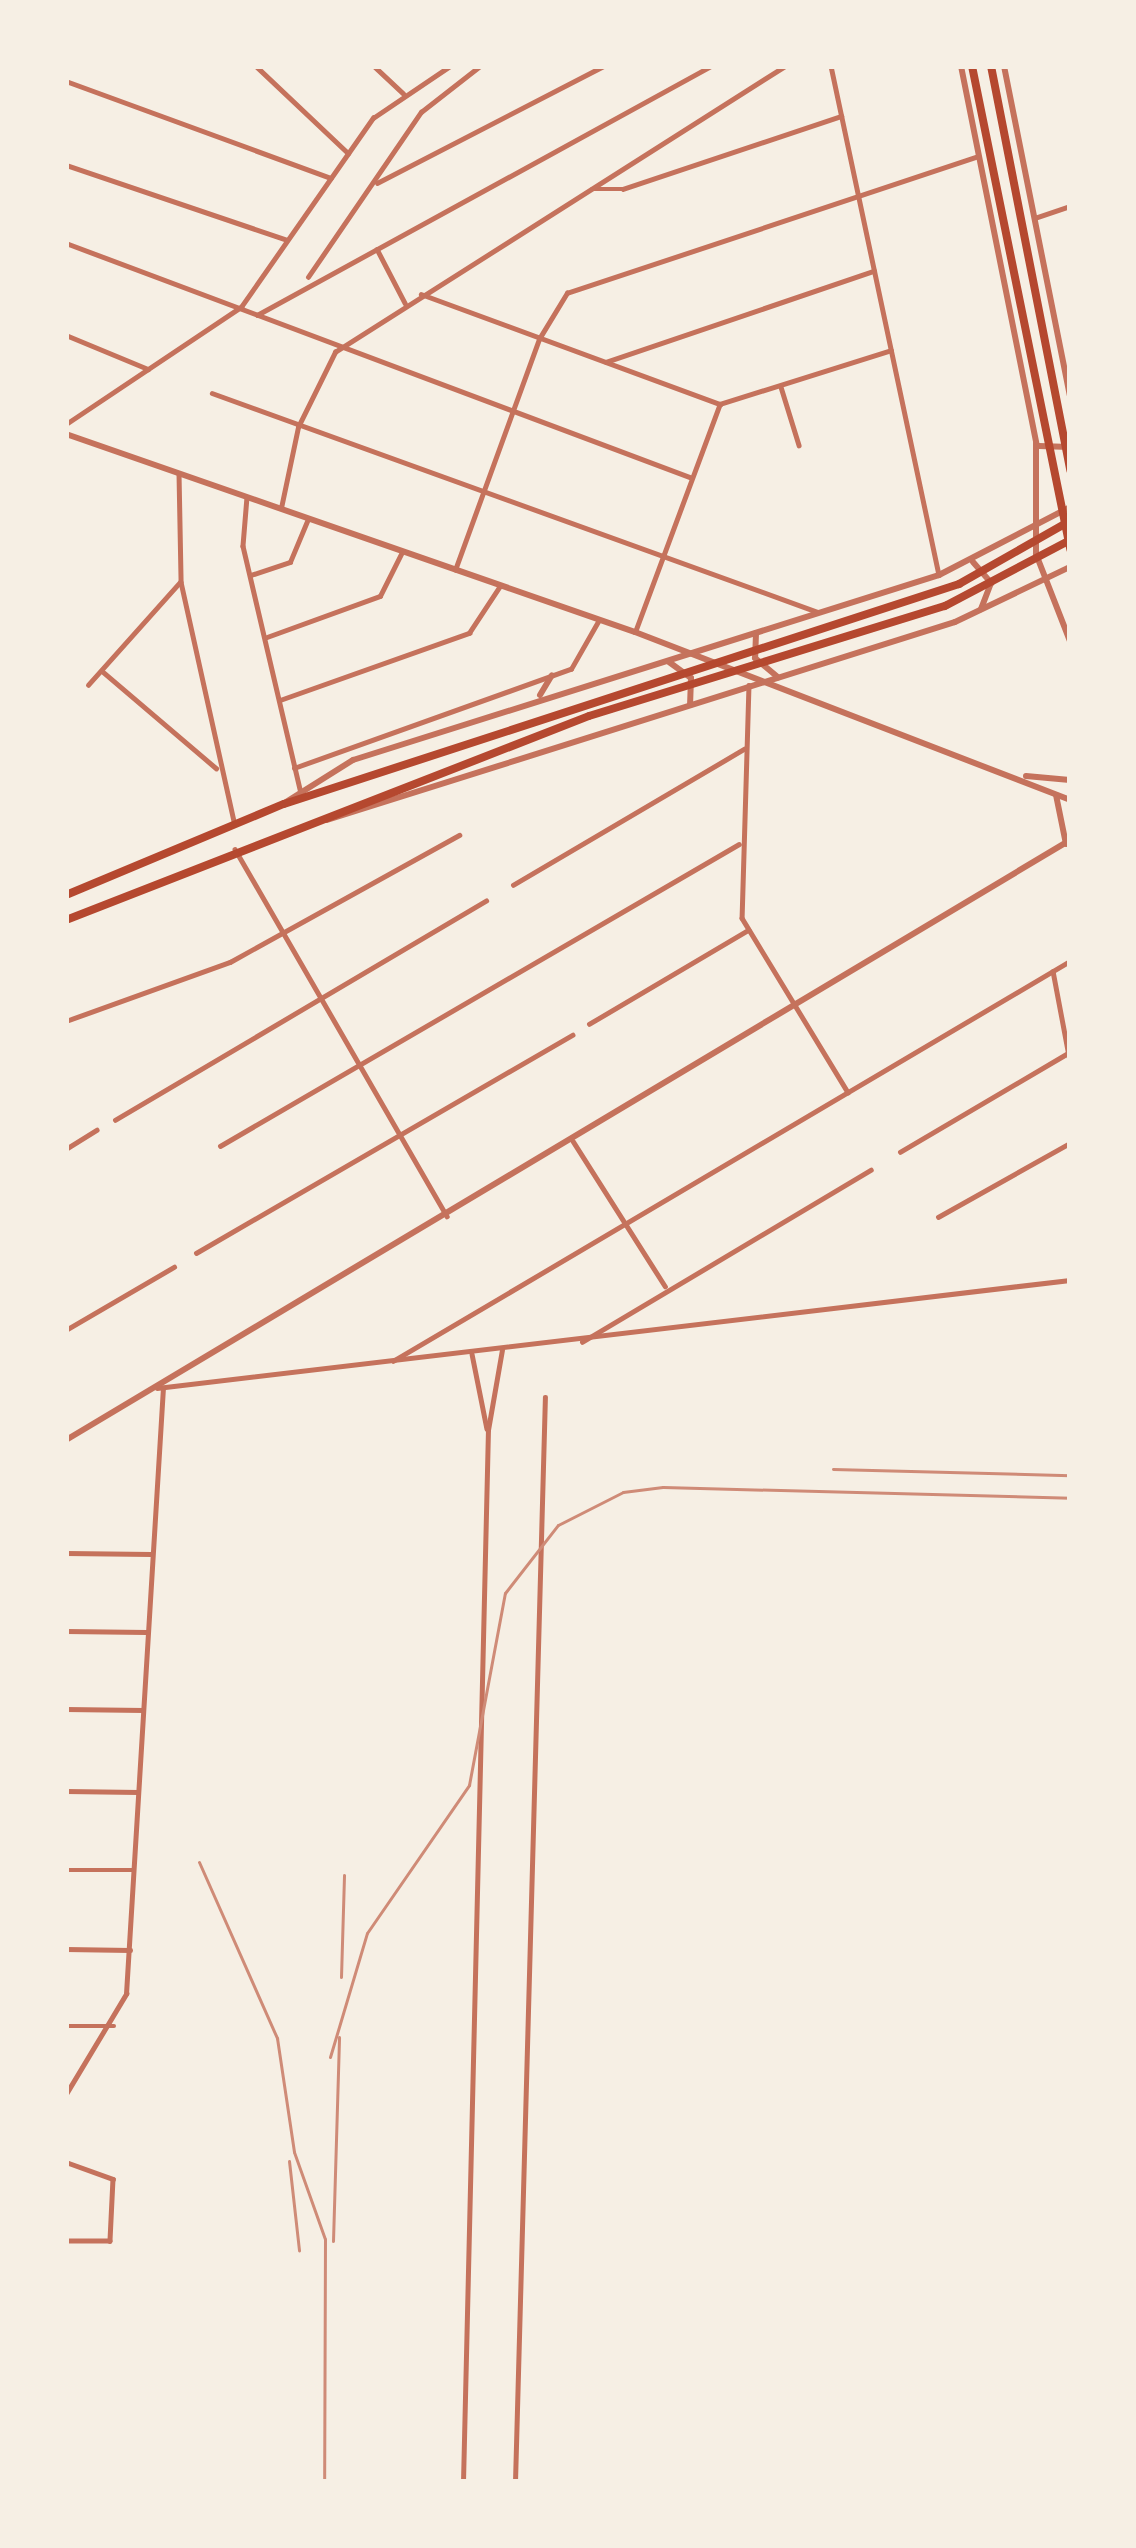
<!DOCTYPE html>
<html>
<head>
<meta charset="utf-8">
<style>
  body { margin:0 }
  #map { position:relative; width:1136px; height:2548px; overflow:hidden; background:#f6efe4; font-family:Ubuntu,sans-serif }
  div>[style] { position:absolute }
  .minor>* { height:4.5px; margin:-2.25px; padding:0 2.25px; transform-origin:2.25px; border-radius:2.25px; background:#c5725c }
  .tertiary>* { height:6px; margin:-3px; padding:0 3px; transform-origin:3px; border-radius:3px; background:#c5725c }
  .primary>* { height:8px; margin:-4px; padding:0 4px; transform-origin:4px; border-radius:4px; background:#b5482f }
  .trunk>* { height:8px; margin:-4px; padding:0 4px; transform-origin:4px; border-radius:4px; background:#b5482f }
  .rail>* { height:3px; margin:-1.5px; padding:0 1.5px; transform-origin:1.5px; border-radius:1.5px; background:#cf8b77 }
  span { translate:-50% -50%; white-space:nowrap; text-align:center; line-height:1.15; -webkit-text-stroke:9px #f6efe4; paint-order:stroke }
  .frame { position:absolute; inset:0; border:69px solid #f6efe4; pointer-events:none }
</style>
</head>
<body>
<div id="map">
  <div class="minor">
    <div style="left:256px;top:66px;width:127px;rotate:43.4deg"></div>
    <div style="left:374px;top:66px;width:40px;rotate:43deg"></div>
    <div style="left:831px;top:66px;width:520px;rotate:78.02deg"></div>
    <div style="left:66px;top:81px;width:282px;rotate:20.1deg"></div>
    <div style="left:66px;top:165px;width:233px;rotate:18.7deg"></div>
    <div style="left:377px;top:183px;width:255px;rotate:-27.3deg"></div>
    <div style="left:592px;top:189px;width:31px"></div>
    <div style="left:623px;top:189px;width:230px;rotate:-18.5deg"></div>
    <div style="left:1035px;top:218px;width:37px;rotate:-19deg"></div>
    <div style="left:66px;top:243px;width:666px;rotate:20.56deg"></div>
    <div style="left:377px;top:249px;width:61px;rotate:62.6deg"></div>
    <div style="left:308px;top:277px;width:200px;rotate:-55.6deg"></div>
    <div style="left:421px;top:112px;width:75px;rotate:-37.9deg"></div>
    <div style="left:421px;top:294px;width:319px;rotate:20.2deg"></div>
    <div style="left:257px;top:315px;width:518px;rotate:-28.74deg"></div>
    <div style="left:66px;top:335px;width:89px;rotate:22.5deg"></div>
    <div style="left:606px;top:362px;width:283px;rotate:-18.8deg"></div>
    <div style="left:781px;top:387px;width:61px;rotate:72.8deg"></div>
    <div style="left:212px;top:393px;width:644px;rotate:19.87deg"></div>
    <div style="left:720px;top:404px;width:179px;rotate:-17.5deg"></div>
    <div style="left:66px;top:424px;width:211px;rotate:-33.8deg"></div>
    <div style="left:241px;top:307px;width:231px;rotate:-55.1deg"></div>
    <div style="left:373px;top:118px;width:93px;rotate:-34deg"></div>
    <div style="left:179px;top:473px;width:109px;rotate:88.9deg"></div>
    <div style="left:181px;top:582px;width:246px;rotate:77.5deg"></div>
    <div style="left:247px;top:497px;width:49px;rotate:94.7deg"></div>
    <div style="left:243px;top:546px;width:250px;rotate:76.8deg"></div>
    <div style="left:281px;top:508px;width:83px;rotate:-78.1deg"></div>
    <div style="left:298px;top:427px;width:84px;rotate:-63.7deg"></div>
    <div style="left:335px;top:352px;width:533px;rotate:-32.44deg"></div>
    <div style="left:455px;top:570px;width:246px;rotate:-70deg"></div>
    <div style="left:539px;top:339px;width:54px;rotate:-58.7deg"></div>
    <div style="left:567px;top:293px;width:432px;rotate:-18.4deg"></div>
    <div style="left:251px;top:575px;width:41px;rotate:-18.4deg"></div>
    <div style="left:290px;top:562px;width:47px;rotate:-67.3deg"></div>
    <div style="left:635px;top:632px;width:243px;rotate:-69.6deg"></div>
    <div style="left:267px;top:637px;width:120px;rotate:-19.9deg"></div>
    <div style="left:380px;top:596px;width:49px;rotate:-63.4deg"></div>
    <div style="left:102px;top:671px;width:150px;rotate:40.4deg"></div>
    <div style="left:88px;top:685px;width:138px;rotate:-48.2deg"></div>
    <div style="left:749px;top:685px;width:233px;rotate:91.7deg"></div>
    <div style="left:742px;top:918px;width:204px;rotate:58.7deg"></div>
    <div style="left:280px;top:700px;width:201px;rotate:-19.5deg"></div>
    <div style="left:469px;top:633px;width:56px;rotate:-56.6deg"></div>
    <div style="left:294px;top:768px;width:294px;rotate:-19.7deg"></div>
    <div style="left:571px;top:669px;width:56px;rotate:-60.3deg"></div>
    <div style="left:235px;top:849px;width:424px;rotate:60deg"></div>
    <div style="left:513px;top:885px;width:268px;rotate:-30.5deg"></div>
    <div style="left:1053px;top:971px;width:92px;rotate:79.3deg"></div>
    <div style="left:66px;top:1021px;width:174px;rotate:-19.8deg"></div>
    <div style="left:230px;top:962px;width:262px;rotate:-29deg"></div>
    <div style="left:589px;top:1024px;width:185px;rotate:-30.6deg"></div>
    <div style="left:115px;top:1120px;width:431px;rotate:-30.6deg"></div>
    <div style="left:573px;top:1141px;width:172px;rotate:57.6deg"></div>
    <div style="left:220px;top:1146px;width:600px;rotate:-30.19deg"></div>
    <div style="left:66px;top:1149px;width:36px;rotate:-32deg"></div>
    <div style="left:900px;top:1152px;width:195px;rotate:-30.5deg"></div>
    <div style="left:938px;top:1217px;width:151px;rotate:-29.3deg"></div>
    <div style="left:196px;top:1253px;width:435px;rotate:-30.1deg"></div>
    <div style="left:66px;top:1330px;width:125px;rotate:-30.3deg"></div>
    <div style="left:582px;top:1342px;width:336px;rotate:-30.8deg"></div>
    <div style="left:472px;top:1354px;width:76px;rotate:78.7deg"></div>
    <div style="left:393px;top:1361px;width:786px;rotate:-30.58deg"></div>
    <div style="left:157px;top:1388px;width:919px;rotate:-6.75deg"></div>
    <div style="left:66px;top:1553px;width:85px;rotate:0.7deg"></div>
    <div style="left:66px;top:1631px;width:80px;rotate:0.7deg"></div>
    <div style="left:66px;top:1709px;width:77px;rotate:0.7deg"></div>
    <div style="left:66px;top:1791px;width:72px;rotate:0.8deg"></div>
    <div style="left:66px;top:1870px;width:66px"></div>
    <div style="left:66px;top:1949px;width:64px;rotate:0.9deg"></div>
    <div style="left:66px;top:2026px;width:48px"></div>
    <div style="left:66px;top:2094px;width:117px;rotate:-59deg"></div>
    <div style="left:126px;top:1994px;width:607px;rotate:-86.51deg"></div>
    <div style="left:66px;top:2162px;width:50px;rotate:19.9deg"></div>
    <div style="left:113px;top:2179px;width:62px;rotate:92.8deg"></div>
    <div style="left:110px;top:2241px;width:44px;rotate:180deg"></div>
    <div style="left:463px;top:2482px;width:1052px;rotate:-88.64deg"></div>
    <div style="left:488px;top:1430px;width:81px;rotate:-80.1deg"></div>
    <div style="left:515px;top:2482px;width:1085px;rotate:-88.42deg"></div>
  </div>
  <div class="tertiary">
    <div style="left:961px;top:66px;width:384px;rotate:78.7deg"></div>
    <div style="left:1036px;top:443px;width:111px;rotate:90deg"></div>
    <div style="left:1036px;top:554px;width:93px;rotate:68.7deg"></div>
    <div style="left:1004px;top:66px;width:338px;rotate:78.7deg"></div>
    <div style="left:66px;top:434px;width:602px;rotate:19.19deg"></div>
    <div style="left:635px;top:632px;width:466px;rotate:21.1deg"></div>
    <div style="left:1039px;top:446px;width:31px;rotate:2deg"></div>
    <div style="left:973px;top:562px;width:28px;rotate:49deg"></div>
    <div style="left:991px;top:583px;width:28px;rotate:111deg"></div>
    <div style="left:756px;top:633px;width:25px;rotate:92deg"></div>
    <div style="left:755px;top:658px;width:30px;rotate:40deg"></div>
    <div style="left:669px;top:662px;width:27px;rotate:36deg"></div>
    <div style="left:691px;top:678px;width:27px;rotate:92deg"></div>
    <div style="left:540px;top:695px;width:23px;rotate:-59deg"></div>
    <div style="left:1026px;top:776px;width:44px;rotate:5.2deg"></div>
    <div style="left:1056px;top:795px;width:50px;rotate:78.5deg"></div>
    <div style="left:286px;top:802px;width:79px;rotate:-32.1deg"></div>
    <div style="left:353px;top:760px;width:615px;rotate:-17.52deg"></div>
    <div style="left:939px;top:575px;width:148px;rotate:-27.4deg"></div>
    <div style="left:327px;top:820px;width:658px;rotate:-17.5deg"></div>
    <div style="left:955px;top:622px;width:127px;rotate:-25.6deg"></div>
    <div style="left:66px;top:1440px;width:1170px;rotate:-30.86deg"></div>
  </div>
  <div class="primary">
    <div style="left:972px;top:66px;width:493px;rotate:78.5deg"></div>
    <div style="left:991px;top:66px;width:412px;rotate:78.9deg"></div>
  </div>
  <div class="trunk">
    <div style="left:66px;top:895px;width:236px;rotate:-22.7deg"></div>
    <div style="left:284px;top:804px;width:710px;rotate:-18.05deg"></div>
    <div style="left:959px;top:584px;width:128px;rotate:-29.6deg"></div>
    <div style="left:66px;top:920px;width:561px;rotate:-21.31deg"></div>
    <div style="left:589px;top:716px;width:373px;rotate:-17.2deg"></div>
    <div style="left:945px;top:606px;width:141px;rotate:-27.8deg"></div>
  </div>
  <div class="rail">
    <div style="left:833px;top:1469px;width:237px;rotate:1.5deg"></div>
    <div style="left:199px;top:1862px;width:193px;rotate:66.1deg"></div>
    <div style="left:277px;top:2038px;width:115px;rotate:81.5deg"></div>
    <div style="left:294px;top:2152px;width:92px;rotate:70.4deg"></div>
    <div style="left:325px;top:2239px;width:243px;rotate:90.2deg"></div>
    <div style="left:341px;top:1977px;width:102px;rotate:-88.3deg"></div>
    <div style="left:330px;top:2057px;width:129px;rotate:-73.4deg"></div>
    <div style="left:367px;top:1933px;width:180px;rotate:-55.4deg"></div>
    <div style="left:469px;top:1785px;width:195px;rotate:-79.4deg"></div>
    <div style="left:505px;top:1593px;width:86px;rotate:-52.1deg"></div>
    <div style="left:558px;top:1525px;width:73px;rotate:-26.9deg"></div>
    <div style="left:623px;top:1492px;width:40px;rotate:-7.1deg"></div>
    <div style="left:663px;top:1487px;width:407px;rotate:1.5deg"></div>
    <div style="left:289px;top:2161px;width:90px;rotate:83.6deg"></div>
    <div style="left:333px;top:2241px;width:204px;rotate:-88.3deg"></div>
    <div style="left:272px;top:2482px;width:1px;rotate:-90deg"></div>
  </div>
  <div class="frame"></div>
</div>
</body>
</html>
